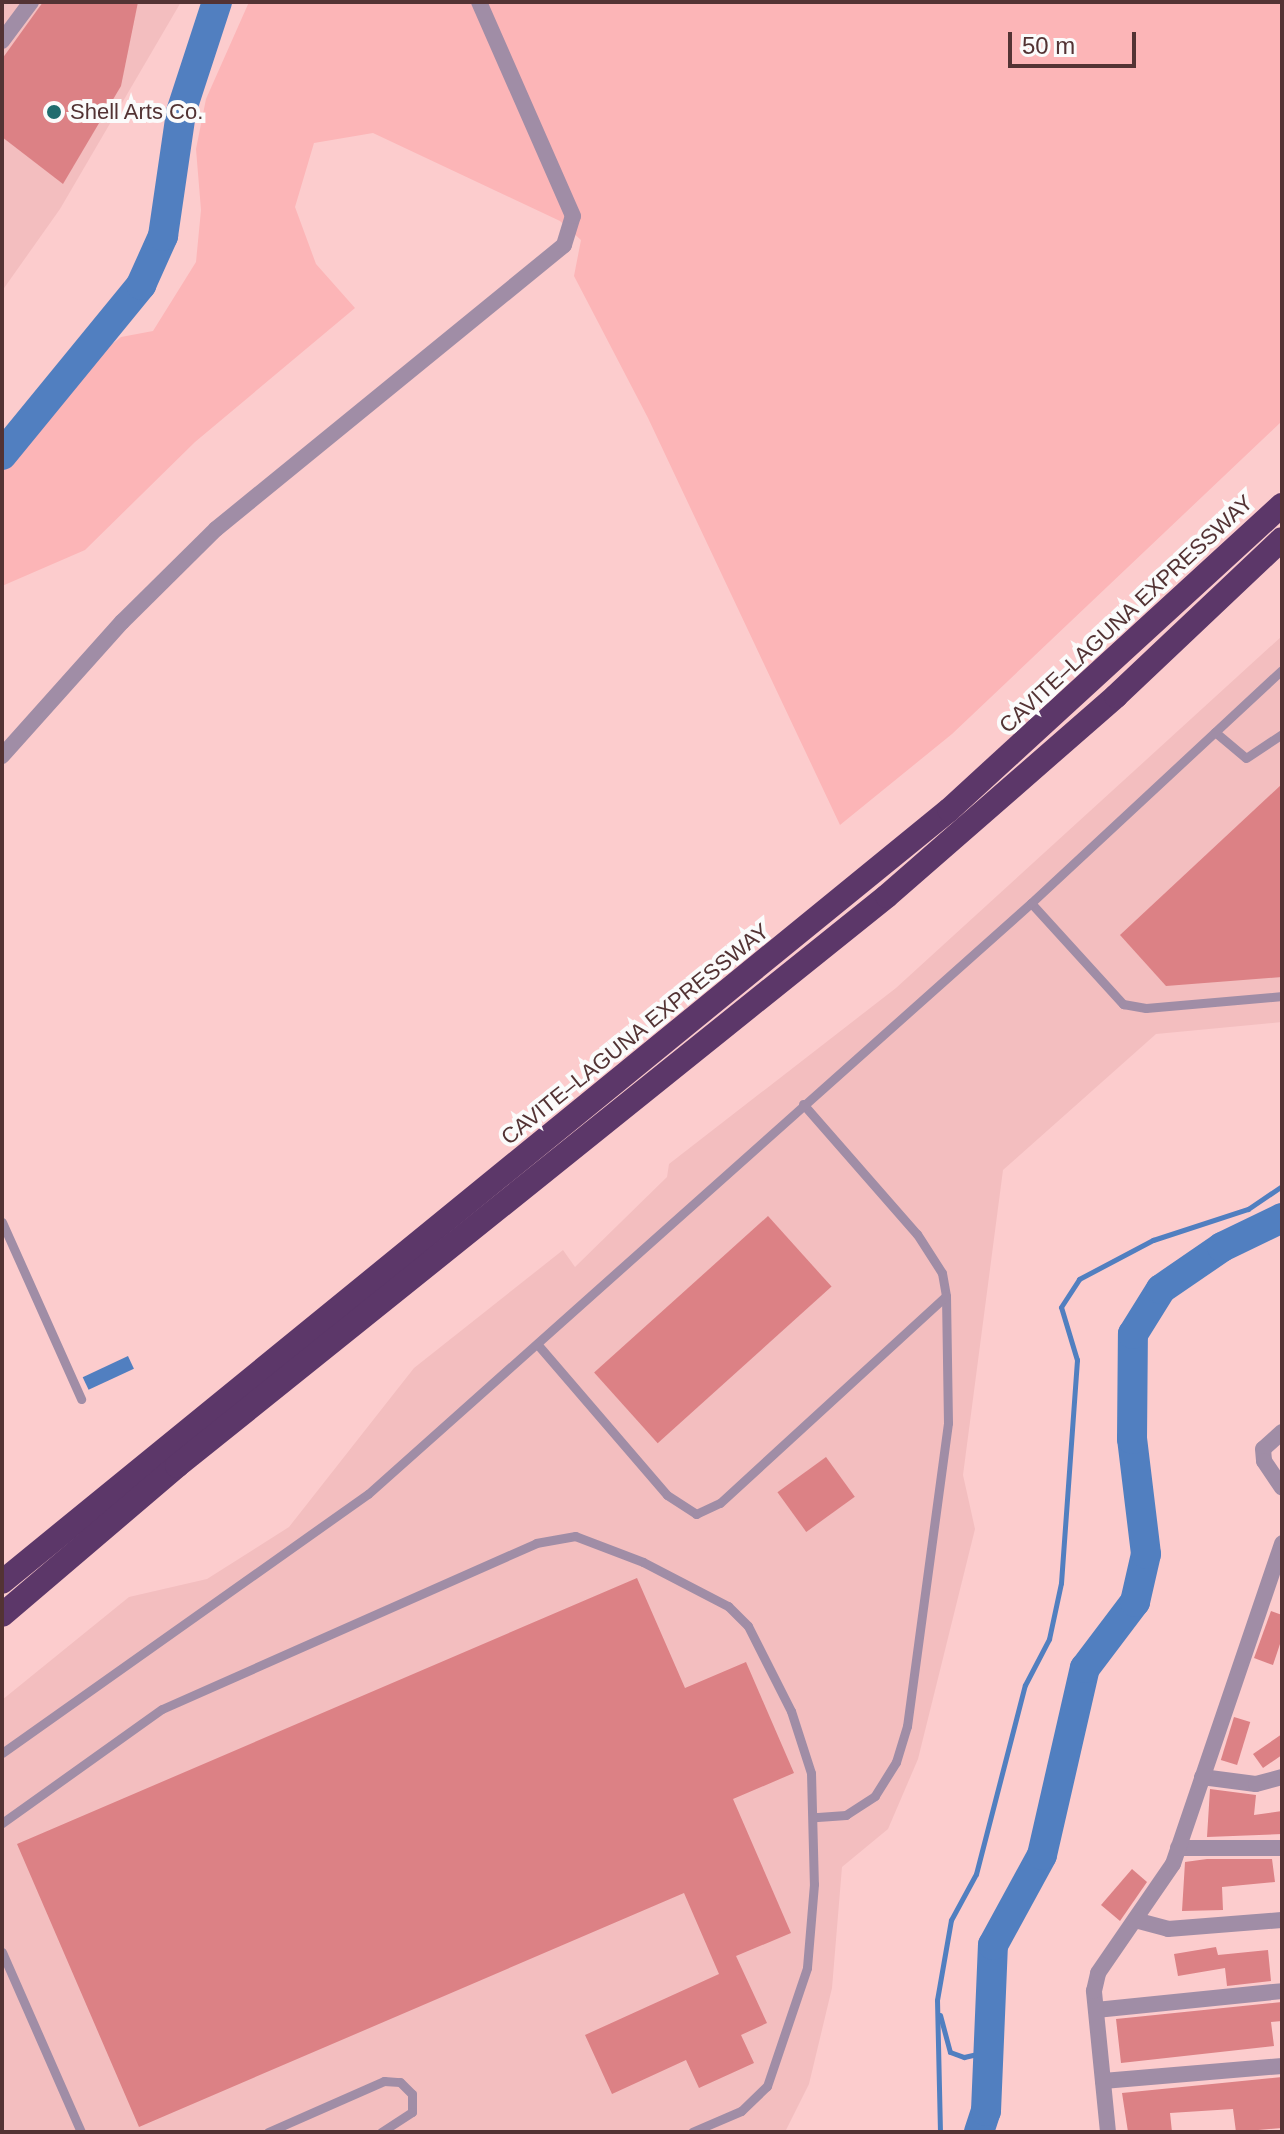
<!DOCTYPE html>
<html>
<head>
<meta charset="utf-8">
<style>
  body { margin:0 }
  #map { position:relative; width:1284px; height:2134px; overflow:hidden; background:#fccccd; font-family:Helvetica,sans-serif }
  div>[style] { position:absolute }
  .built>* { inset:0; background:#f3bebf }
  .green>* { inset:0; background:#fcb5b7 }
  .water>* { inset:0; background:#517fc0; transform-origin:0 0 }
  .stream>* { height:5px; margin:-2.5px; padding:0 2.5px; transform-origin:2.5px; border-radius:2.5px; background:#517fc0 }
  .river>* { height:30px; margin:-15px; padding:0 15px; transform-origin:15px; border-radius:15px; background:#517fc0 }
  .building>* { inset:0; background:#dc8185; transform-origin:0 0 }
  .service>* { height:9px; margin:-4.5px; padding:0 4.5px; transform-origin:4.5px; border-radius:4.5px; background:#a08da6 }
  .minor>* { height:16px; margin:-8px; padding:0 8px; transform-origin:8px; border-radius:8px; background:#a08da6 }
  .tertiary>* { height:16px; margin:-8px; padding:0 8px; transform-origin:8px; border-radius:8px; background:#a08da6 }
  .motorway>* { height:24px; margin:-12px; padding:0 12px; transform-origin:12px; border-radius:12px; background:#5c3769 }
  .dots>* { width:22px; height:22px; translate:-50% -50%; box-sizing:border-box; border:4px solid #fbfbfb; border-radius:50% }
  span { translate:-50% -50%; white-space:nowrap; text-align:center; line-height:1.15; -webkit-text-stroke:8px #fbfbfb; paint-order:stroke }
  .poi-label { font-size:22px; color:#533334 }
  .left { translate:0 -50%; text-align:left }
  .street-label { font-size:22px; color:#533334 }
  .frame { position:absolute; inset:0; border:4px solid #533334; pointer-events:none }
  .scale { position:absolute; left:1008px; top:32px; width:128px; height:36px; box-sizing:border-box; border:4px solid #533334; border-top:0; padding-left:10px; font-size:24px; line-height:28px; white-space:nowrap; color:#533334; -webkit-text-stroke:6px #fbfbfb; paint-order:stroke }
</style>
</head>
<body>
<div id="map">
  <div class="built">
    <div style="clip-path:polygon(2px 2px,181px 2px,60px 209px,2px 291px)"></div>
    <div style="clip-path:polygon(1282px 636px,1282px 1022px,1156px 1034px,1003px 1170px,963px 1475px,975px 1529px,918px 1759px,888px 1829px,842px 1867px,832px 1988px,809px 2084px,785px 2132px,2px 2132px,2px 1700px,129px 1597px,207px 1579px,289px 1527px,414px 1368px,563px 1250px,575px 1267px,667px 1177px,669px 1164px,896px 988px)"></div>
  </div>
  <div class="green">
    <div style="clip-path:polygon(249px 2px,1282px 2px,1282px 421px,952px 734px,840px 825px,648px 418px,574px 276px,581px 240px,560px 221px,373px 133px,314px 143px,295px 207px,316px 264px,355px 308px,195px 442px,85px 550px,2px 586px,2px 471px,96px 357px,121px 337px,153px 331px,196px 262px,201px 210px,196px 149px,206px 99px)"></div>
  </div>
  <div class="water">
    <div style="left:128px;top:1356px;width:14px;height:50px;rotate:65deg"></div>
  </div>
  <div class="stream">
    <div style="left:940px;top:2015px;width:38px;rotate:75deg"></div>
    <div style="left:950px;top:2052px;width:15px;rotate:20deg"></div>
    <div style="left:964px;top:2057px;width:18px;rotate:-13deg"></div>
    <div style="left:982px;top:2053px;width:28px;rotate:80deg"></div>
    <div style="left:986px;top:2111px;width:21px;rotate:87deg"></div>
    <div style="left:940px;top:2132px;width:132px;rotate:-91.3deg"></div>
    <div style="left:937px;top:2000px;width:81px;rotate:-80.1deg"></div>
    <div style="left:951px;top:1920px;width:52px;rotate:-61.5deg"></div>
    <div style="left:976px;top:1874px;width:195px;rotate:-75.5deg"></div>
    <div style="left:1025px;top:1685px;width:52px;rotate:-62.4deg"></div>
    <div style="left:1049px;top:1639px;width:57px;rotate:-77.9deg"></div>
    <div style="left:1061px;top:1583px;width:224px;rotate:-85.9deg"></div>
    <div style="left:1077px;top:1360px;width:55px;rotate:-106.8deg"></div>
    <div style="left:1061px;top:1307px;width:33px;rotate:-57deg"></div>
    <div style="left:1079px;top:1279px;width:84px;rotate:-27.8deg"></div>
    <div style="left:1153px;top:1240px;width:100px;rotate:-18.1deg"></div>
    <div style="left:1248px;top:1209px;width:41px;rotate:-34.1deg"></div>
  </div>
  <div class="river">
    <div style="left:2px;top:455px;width:220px;rotate:-50.7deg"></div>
    <div style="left:141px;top:285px;width:54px;rotate:-65.8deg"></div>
    <div style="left:163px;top:236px;width:125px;rotate:-81.7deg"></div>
    <div style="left:181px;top:112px;width:116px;rotate:-71.9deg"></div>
    <div style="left:979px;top:2132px;width:22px;rotate:-72deg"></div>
    <div style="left:986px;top:2111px;width:166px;rotate:-87.6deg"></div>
    <div style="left:993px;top:1945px;width:102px;rotate:-61.4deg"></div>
    <div style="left:1042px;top:1855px;width:192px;rotate:-77.1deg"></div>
    <div style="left:1085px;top:1668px;width:83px;rotate:-52.9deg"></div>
    <div style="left:1135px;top:1602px;width:49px;rotate:-77.1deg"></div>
    <div style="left:1146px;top:1554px;width:116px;rotate:-96.9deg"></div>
    <div style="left:1132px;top:1439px;width:105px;rotate:-89.5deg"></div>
    <div style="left:1133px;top:1334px;width:53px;rotate:-58.1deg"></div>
    <div style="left:1161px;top:1289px;width:74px;rotate:-34.5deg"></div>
    <div style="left:1222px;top:1247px;width:67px;rotate:-25.8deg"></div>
  </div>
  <div class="building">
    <div style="clip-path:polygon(43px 2px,138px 2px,121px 86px,63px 184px,2px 137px,2px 59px)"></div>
    <div style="clip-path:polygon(1282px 784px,1282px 977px,1166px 986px,1120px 935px)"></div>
    <div style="left:768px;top:1216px;width:95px;height:234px;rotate:48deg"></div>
    <div style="left:826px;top:1457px;width:49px;height:60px;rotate:54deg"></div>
    <div style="clip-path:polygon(637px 1578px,685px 1688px,746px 1662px,794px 1773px,733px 1799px,791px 1933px,736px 1956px,767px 2023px,741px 2035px,754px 2063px,699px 2088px,686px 2060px,612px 2094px,585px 2035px,719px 1974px,684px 1893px,139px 2127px,17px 1844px)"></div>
    <div style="clip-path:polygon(1271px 1611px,1282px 1615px,1282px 1638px,1273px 1665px,1254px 1658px)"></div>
    <div style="left:1234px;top:1717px;width:17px;height:45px;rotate:17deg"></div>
    <div style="clip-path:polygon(1282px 1734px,1282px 1755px,1263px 1768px,1253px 1754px)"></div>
    <div style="clip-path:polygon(1210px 1789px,1256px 1795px,1254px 1815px,1282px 1811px,1282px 1834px,1207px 1837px)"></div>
    <div style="clip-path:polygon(1207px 1859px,1272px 1859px,1275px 1882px,1222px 1887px,1223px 1910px,1182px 1911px,1185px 1862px)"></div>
    <div style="clip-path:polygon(1132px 1869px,1147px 1882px,1120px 1921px,1101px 1905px)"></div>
    <div style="clip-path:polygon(1216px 1947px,1218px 1955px,1268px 1950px,1271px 1981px,1227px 1986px,1225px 1968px,1178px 1976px,1174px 1954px)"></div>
    <div style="clip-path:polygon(1282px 2002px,1282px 2021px,1271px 2022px,1274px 2046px,1121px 2063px,1116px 2019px)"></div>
    <div style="clip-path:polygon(1282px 2077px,1282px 2128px,1236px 2132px,1233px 2109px,1170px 2113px,1172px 2132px,1128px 2132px,1122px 2093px)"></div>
  </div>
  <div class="service">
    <div style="left:1215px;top:732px;width:40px;rotate:40deg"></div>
    <div style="left:1246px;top:758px;width:43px;rotate:-33.7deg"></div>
    <div style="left:1031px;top:903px;width:137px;rotate:47.7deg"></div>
    <div style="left:1123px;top:1004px;width:23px;rotate:10deg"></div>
    <div style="left:1146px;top:1008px;width:137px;rotate:-5deg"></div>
    <div style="left:803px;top:1104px;width:173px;rotate:48.8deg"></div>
    <div style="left:917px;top:1234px;width:46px;rotate:57.3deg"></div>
    <div style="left:942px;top:1273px;width:23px;rotate:80deg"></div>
    <div style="left:946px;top:1296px;width:127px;rotate:89.1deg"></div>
    <div style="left:948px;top:1423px;width:306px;rotate:97.7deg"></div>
    <div style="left:907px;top:1726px;width:38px;rotate:107deg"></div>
    <div style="left:896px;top:1762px;width:40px;rotate:122deg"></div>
    <div style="left:875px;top:1796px;width:35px;rotate:147deg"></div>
    <div style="left:846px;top:1815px;width:32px;rotate:176deg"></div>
    <div style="left:2px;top:1222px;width:194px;rotate:65.9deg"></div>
    <div style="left:538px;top:1345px;width:198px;rotate:49.3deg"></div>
    <div style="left:667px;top:1495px;width:35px;rotate:33deg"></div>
    <div style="left:696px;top:1514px;width:26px;rotate:-25deg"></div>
    <div style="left:720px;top:1503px;width:306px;rotate:-42.5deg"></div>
    <div style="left:2px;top:1753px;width:448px;rotate:-35.3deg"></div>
    <div style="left:368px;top:1494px;width:888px;rotate:-41.71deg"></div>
    <div style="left:1031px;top:903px;width:342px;rotate:-42.9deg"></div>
    <div style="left:2px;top:1823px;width:196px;rotate:-35.5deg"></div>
    <div style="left:162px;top:1709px;width:409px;rotate:-23.9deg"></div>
    <div style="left:536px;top:1543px;width:40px;rotate:-10deg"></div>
    <div style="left:575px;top:1536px;width:73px;rotate:20.9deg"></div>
    <div style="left:643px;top:1562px;width:96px;rotate:27.4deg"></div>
    <div style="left:728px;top:1606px;width:28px;rotate:45deg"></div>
    <div style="left:748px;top:1626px;width:95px;rotate:63.2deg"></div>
    <div style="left:791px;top:1711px;width:65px;rotate:72.1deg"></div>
    <div style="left:811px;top:1773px;width:111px;rotate:88.5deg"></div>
    <div style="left:814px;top:1884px;width:84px;rotate:94.8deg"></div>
    <div style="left:807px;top:1968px;width:125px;rotate:108.7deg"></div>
    <div style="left:767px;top:2086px;width:36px;rotate:136deg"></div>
    <div style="left:741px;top:2111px;width:53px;rotate:156.8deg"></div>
    <div style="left:2px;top:1952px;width:197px;rotate:66.3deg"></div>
    <div style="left:268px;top:2132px;width:127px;rotate:-23.7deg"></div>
    <div style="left:384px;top:2081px;width:16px;rotate:4deg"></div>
    <div style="left:400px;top:2082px;width:17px;rotate:45deg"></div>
    <div style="left:412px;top:2094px;width:18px;rotate:90deg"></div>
    <div style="left:412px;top:2112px;width:37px;rotate:147deg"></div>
  </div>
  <div class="minor">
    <div style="left:2px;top:41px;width:49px;rotate:-53.4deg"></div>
    <div style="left:1282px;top:1432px;width:25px;rotate:138deg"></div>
    <div style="left:1263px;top:1449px;width:12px;rotate:85deg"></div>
    <div style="left:1264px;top:1461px;width:32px;rotate:56deg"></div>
    <div style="left:1202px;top:1777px;width:54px;rotate:7.4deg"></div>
    <div style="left:1256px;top:1784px;width:27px;rotate:-15deg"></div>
    <div style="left:1178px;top:1848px;width:104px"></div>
    <div style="left:1135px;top:1920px;width:34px;rotate:15deg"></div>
    <div style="left:1168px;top:1929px;width:114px;rotate:-4.5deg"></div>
    <div style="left:1096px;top:2010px;width:187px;rotate:-5.8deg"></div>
    <div style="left:1103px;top:2081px;width:180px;rotate:-4.8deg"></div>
    <div style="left:1108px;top:2132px;width:142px;rotate:-95.7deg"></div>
    <div style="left:1094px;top:1991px;width:18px;rotate:-77deg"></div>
    <div style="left:1098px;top:1973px;width:132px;rotate:-55.5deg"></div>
    <div style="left:1173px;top:1864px;width:339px;rotate:-71.2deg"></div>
  </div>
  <div class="tertiary">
    <div style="left:2px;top:756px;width:180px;rotate:-48.2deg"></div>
    <div style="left:122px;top:622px;width:132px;rotate:-44.7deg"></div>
    <div style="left:216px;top:529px;width:449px;rotate:-39.2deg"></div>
    <div style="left:564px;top:245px;width:30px;rotate:-73deg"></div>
    <div style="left:573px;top:216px;width:234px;rotate:-113.7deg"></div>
  </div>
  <div class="motorway">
    <div style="left:2px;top:1582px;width:1222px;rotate:-39.19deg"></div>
    <div style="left:949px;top:810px;width:452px;rotate:-42.5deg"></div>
    <div style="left:2px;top:1615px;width:230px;rotate:-40.4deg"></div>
    <div style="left:177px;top:1466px;width:910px;rotate:-38.76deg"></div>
    <div style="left:887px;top:896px;width:304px;rotate:-41.1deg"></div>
    <div style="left:1116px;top:696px;width:228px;rotate:-43.4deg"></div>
  </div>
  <div class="dots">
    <div style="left:54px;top:112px;background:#206c6e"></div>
  </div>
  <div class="poi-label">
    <span class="left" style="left:70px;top:112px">Shell Arts Co.</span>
  </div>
  <div class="street-label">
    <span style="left:1126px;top:614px;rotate:-43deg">CAVITE–LAGUNA EXPRESSWAY</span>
    <span style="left:635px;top:1034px;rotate:-39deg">CAVITE–LAGUNA EXPRESSWAY</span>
  </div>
  <div class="frame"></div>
  <div class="scale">50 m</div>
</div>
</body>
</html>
